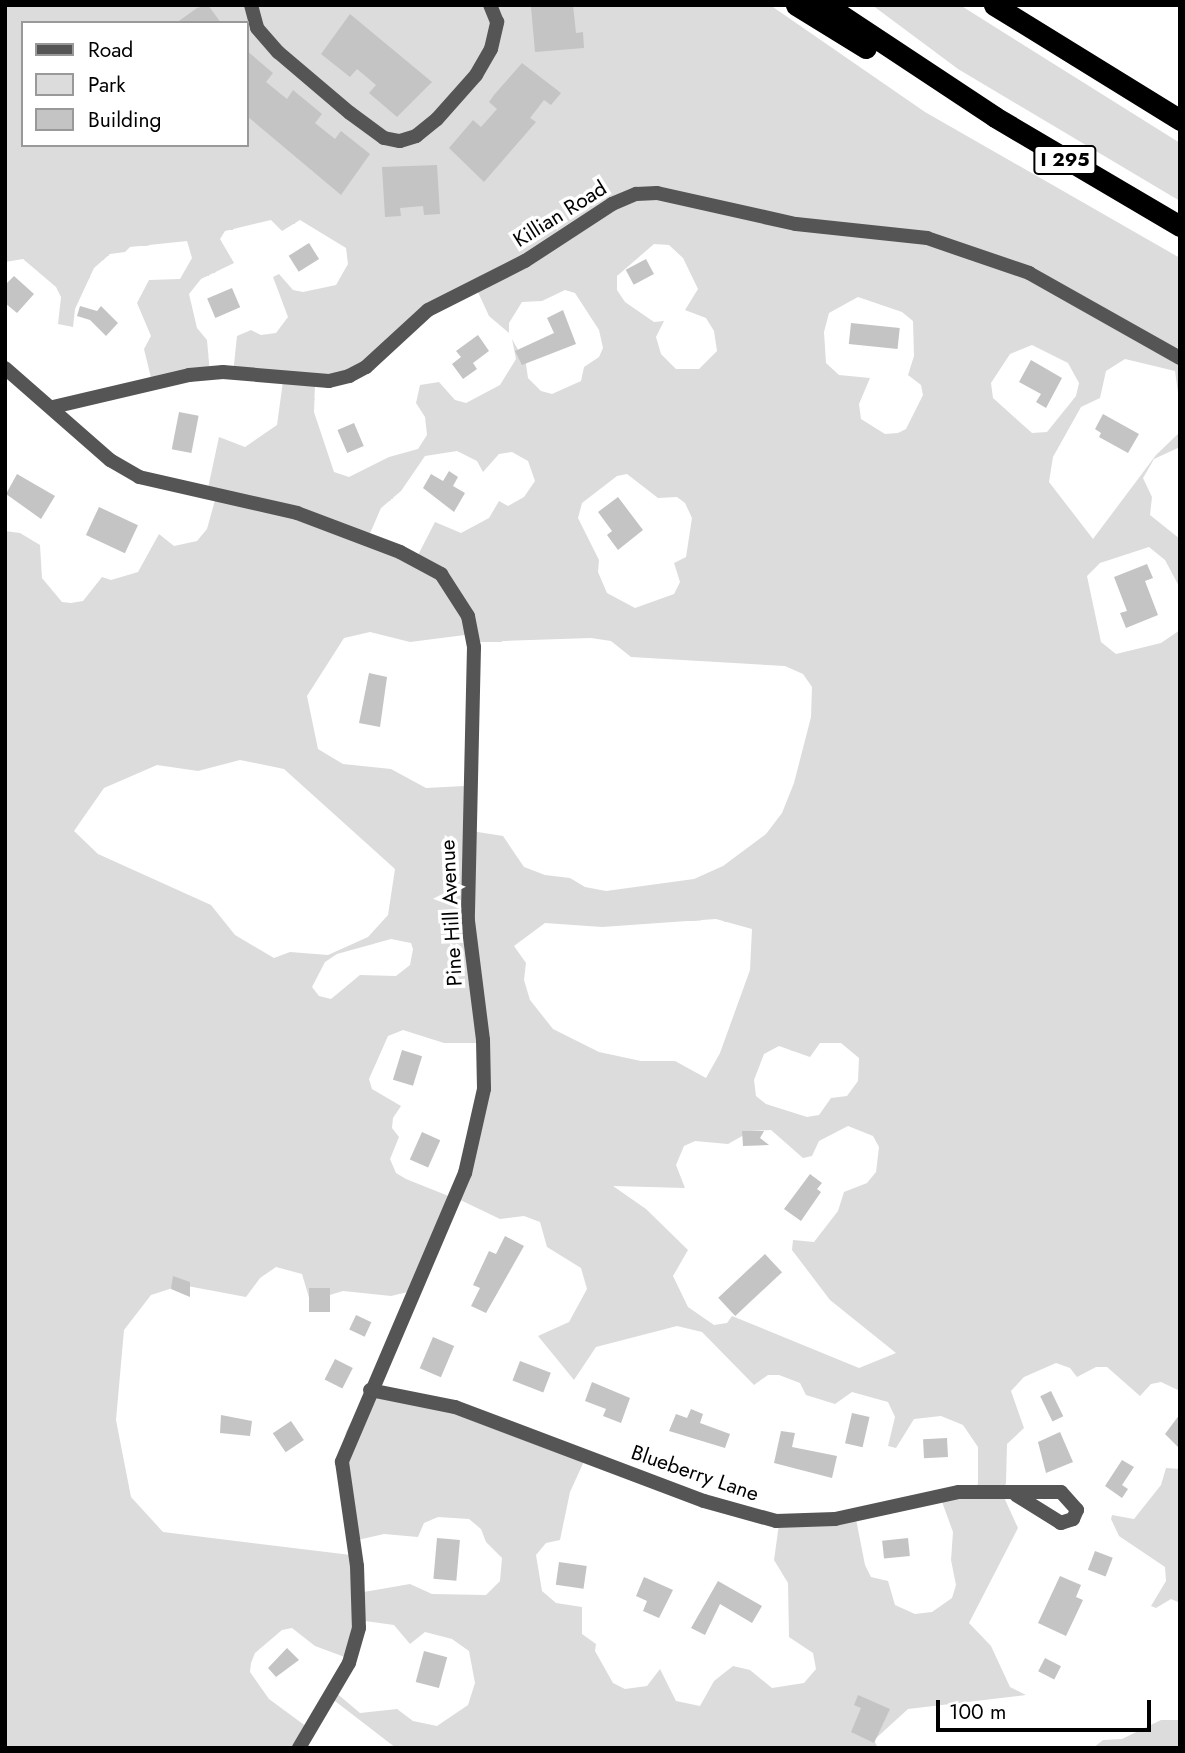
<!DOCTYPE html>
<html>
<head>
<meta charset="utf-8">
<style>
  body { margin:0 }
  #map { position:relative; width:1185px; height:1753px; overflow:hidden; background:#fff; font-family:Jost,sans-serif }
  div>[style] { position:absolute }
  .green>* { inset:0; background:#dcdcdc }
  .building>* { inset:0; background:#c4c4c4; transform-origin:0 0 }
  .street>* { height:14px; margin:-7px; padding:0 7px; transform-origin:7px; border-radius:7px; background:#555 }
  .highway>* { height:21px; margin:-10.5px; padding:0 10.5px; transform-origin:10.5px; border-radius:10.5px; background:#000 }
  span { translate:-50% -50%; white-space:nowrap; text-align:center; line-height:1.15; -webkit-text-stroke:7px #fff; paint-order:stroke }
  .shield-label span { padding:2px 5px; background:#fff; border:2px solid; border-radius:5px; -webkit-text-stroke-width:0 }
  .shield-label { font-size:19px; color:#000; font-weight:700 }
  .street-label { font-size:21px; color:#000 }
  .frame { position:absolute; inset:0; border:7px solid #000; pointer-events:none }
  .legend { position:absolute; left:21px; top:21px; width:228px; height:126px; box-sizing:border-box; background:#fff; border:2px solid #999; margin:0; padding:9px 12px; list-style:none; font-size:21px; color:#000 }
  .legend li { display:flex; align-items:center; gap:14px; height:35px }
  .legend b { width:35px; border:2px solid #999 }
  .scale { position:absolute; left:936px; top:1700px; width:215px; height:32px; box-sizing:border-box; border:4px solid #000; border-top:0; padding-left:9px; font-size:21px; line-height:24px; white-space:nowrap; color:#000; -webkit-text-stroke:5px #fff; paint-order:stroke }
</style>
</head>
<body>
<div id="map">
  <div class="green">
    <div style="clip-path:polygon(evenodd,5px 5px,770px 5px,925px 112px,1180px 258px,1180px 407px,1175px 371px,1125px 359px,1106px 371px,1100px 398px,1081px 407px,1053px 457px,1049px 482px,1093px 539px,1156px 455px,1180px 432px,1180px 447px,1154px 459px,1143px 478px,1152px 497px,1150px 515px,1180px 539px,1180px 588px,1165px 560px,1149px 547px,1100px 563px,1087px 576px,1101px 642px,1116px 654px,1161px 643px,1180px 630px,1180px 1391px,1161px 1382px,1151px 1384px,1140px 1396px,1107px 1367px,1096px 1367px,1077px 1377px,1070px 1368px,1056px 1363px,1024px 1377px,1011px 1391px,1024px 1428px,1007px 1444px,1006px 1483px,1002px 1493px,1018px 1528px,969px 1623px,991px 1646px,1010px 1687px,1026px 1695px,908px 1709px,874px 1740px,878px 1748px,396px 1748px,331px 1698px,334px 1691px,360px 1713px,397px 1709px,413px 1721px,437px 1726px,468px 1705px,475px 1683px,469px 1651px,452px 1639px,425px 1632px,410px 1644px,394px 1625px,358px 1620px,350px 1659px,315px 1646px,292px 1628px,282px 1630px,255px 1653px,251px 1663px,250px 1672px,269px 1699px,307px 1727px,303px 1743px,315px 1748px,5px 1747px,5px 531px,20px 533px,40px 545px,42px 578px,62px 602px,71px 603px,83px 601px,102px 577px,111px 580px,138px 572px,159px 534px,174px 546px,197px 541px,207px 529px,217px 493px,208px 488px,219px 437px,245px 447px,277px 425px,283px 381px,233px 374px,237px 336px,251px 330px,261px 335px,276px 333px,288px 317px,273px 277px,279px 274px,293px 290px,303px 292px,336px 285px,348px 264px,346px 248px,300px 220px,282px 231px,271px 220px,225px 231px,220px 239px,234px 263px,201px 279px,189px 294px,197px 328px,207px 340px,210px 374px,152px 382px,144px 349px,151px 336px,137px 303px,149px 280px,180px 279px,192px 258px,187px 241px,130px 247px,125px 252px,110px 254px,94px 268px,75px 309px,73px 327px,58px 324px,61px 297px,56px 287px,23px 259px,5px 262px,5px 5px,23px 23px,247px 23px,247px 145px,23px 145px,23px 23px,5px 5px,654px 244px,669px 245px,683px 258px,698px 289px,685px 310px,706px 318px,714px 331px,717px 351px,699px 369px,676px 369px,661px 354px,656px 337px,664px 321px,654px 322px,625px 302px,617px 290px,617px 276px,654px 244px,5px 5px,477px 290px,489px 316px,509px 333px,509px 323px,522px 302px,542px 301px,565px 290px,575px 293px,599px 330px,603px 348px,599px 357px,584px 367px,581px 381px,552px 394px,541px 391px,528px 378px,526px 364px,512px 339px,516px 359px,500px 385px,466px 403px,455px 400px,439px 382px,420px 385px,416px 403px,425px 417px,427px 435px,418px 449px,389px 457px,349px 477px,334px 472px,314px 412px,315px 384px,370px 373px,433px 309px,477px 290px,5px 5px,858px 297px,902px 312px,913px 321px,914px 356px,908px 375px,921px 385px,923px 395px,906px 429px,898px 433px,885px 434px,861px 419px,859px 404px,870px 378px,839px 375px,826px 363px,824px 332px,829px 313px,858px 297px,5px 5px,1032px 345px,1068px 363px,1079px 383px,1076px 396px,1047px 432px,1032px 433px,993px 398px,991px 383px,1010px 354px,1032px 345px,5px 5px,457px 451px,477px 461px,483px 472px,499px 454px,512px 452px,528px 461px,535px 481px,524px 497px,508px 506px,499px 501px,489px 518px,461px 533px,435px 522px,417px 557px,368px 538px,381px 508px,401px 491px,425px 456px,457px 451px,5px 5px,627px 474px,658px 498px,677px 497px,685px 503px,692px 518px,686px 557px,674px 563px,680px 582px,674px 594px,635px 608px,607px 593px,598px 572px,599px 560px,578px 518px,582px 503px,617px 476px,627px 474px,5px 5px,370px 632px,410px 642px,465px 635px,471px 642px,591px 638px,611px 641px,631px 657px,785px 666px,803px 674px,812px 687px,811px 717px,794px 783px,782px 813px,766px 834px,723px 866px,694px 879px,606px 891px,585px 887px,570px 878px,545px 875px,524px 867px,503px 836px,465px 830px,464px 786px,426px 788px,391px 769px,343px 764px,318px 749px,307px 696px,344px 638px,370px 632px,5px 5px,240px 760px,284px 769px,395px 869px,388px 915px,368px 937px,328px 955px,290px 952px,274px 958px,235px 935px,211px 905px,98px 854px,74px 831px,104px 788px,157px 765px,198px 771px,240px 760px,5px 5px,716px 919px,752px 929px,750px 970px,720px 1053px,706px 1078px,675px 1061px,641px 1061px,599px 1052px,553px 1029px,530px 1000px,524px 980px,526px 963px,514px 946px,545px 923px,602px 927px,716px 919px,5px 5px,391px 939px,411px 943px,413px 949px,410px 965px,396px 976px,360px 975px,331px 999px,319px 996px,312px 987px,325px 962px,337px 954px,391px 939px,5px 5px,403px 1030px,444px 1043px,479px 1043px,480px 1085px,452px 1196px,500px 1219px,524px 1216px,540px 1222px,547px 1247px,581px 1268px,587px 1289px,569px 1322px,538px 1336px,574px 1380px,596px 1347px,677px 1326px,702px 1332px,754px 1385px,768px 1375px,779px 1375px,800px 1383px,806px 1395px,835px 1404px,852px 1392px,888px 1402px,895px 1417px,888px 1446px,896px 1448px,914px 1419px,941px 1416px,963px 1425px,978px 1447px,978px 1481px,977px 1492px,941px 1499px,953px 1532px,951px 1560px,956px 1585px,952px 1598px,932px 1612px,915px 1614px,895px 1605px,888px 1581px,871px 1577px,865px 1565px,856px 1519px,779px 1524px,774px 1560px,788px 1583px,789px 1637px,813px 1653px,816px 1669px,804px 1683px,772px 1688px,750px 1670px,733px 1666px,714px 1681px,700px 1706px,676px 1701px,660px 1669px,647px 1686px,625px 1689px,613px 1683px,595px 1651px,596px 1644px,582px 1634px,582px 1607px,556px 1603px,542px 1591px,536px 1555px,546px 1543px,560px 1540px,570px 1492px,586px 1457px,426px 1401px,366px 1392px,346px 1432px,341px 1459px,349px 1542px,384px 1534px,418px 1537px,424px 1523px,438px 1517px,469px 1519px,481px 1529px,486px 1542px,502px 1558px,500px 1581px,486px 1595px,432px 1594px,410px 1584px,358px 1593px,351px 1555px,163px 1532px,131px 1497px,116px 1420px,124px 1330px,151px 1295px,182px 1285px,246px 1297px,260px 1278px,276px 1267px,302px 1274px,310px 1301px,343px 1291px,391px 1296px,412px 1291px,451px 1197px,406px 1179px,396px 1173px,390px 1159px,399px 1137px,392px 1128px,393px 1118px,401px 1106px,372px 1089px,369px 1079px,388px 1036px,403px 1030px,5px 5px,820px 1043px,841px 1043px,859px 1058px,858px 1081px,847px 1096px,831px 1098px,819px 1115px,807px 1117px,766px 1104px,756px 1096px,754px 1080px,764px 1054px,779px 1046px,810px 1057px,820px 1043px,5px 5px,848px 1126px,873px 1136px,879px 1147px,876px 1172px,867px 1183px,844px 1192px,838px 1211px,814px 1242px,793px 1240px,792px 1250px,830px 1300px,896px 1353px,859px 1368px,732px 1316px,727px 1323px,714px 1325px,688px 1307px,673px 1276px,688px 1250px,646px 1209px,613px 1186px,685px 1188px,676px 1165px,684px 1146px,695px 1141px,728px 1144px,751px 1131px,771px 1130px,803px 1158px,812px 1156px,819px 1141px,848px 1126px)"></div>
    <div style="clip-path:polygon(872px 5px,960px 5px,1180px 143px,1180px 201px,958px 69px)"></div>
    <div style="clip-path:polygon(1166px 1468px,1180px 1469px,1180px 1603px,1171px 1599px,1156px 1608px,1151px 1606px,1166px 1581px,1165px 1567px,1119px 1536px,1111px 1519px,1112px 1515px,1134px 1519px,1161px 1485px)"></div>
    <div style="clip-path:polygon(1161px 1720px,1180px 1720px,1180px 1748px,1093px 1748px,1103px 1740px,1122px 1739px)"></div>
  </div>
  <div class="building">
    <div style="clip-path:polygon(208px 5px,221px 23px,176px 23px,197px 8px)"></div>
    <div style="clip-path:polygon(573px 5px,576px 33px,583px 32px,584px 48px,535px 52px,531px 7px)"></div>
    <div style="clip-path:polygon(350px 14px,432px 82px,397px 117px,369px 93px,376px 85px,357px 69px,350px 77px,321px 54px)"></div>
    <div style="clip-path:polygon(247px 51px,273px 73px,266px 82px,287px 99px,293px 90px,322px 114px,315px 123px,335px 139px,341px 131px,370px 154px,341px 195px,247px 116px)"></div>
    <div style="clip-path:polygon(522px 63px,561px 93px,551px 105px,544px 100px,530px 118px,536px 122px,484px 182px,449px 148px,473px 120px,481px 127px,497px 109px,489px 102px,494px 95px)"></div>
    <div style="clip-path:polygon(437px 165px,440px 214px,424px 215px,423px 206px,400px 208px,401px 216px,385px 217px,382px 167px)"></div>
    <div style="left:309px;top:243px;width:19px;height:24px;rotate:58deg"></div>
    <div style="left:646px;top:259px;width:17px;height:23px;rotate:62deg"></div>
    <div style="clip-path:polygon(14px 276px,34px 294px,17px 313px,5px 303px,5px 285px)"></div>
    <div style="left:232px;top:288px;width:21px;height:27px;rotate:67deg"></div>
    <div style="clip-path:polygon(80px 306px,97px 311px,101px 306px,118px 323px,106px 336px,90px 320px,77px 316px)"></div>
    <div style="clip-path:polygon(563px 310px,576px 344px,522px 365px,515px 351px,554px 333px,547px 318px)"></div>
    <div style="left:851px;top:323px;width:49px;height:21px;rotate:6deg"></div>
    <div style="clip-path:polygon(478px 335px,489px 351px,473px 363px,477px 369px,463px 379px,452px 364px,461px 357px,456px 351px)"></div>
    <div style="clip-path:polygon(1031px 360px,1062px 378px,1046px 408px,1036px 402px,1041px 394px,1019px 382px)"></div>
    <div style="left:179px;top:412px;width:20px;height:38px;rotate:11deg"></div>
    <div style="clip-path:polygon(1103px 414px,1139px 434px,1128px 453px,1099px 437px,1101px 433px,1095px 429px)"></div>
    <div style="left:354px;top:423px;width:25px;height:18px;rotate:67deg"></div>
    <div style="clip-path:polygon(449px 471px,458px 477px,453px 486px,465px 493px,454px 512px,423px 488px,431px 474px,443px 481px)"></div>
    <div style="clip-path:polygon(17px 474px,55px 496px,41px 519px,6px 494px)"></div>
    <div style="clip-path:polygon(618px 497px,643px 530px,618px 550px,607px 535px,612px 531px,598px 512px)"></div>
    <div style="left:99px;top:507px;width:43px;height:31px;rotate:25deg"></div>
    <div style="clip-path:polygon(1147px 564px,1153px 578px,1145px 581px,1158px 615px,1126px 628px,1120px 613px,1127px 611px,1114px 577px)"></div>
    <div style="clip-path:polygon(369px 673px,387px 677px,380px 727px,359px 723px)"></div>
    <div style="left:402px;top:1050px;width:21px;height:31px;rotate:17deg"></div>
    <div style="clip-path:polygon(742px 1131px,764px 1131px,760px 1138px,769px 1145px,743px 1146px)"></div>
    <div style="left:422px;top:1132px;width:20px;height:30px;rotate:24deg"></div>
    <div style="clip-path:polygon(810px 1174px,822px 1183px,817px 1189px,821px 1192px,801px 1221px,784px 1209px)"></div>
    <div style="clip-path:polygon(505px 1236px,524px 1246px,486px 1313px,471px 1306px,480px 1288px,473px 1285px,489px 1251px,496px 1254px)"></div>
    <div style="left:765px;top:1254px;width:25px;height:64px;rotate:47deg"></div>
    <div style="clip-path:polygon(173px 1276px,190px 1282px,190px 1297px,171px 1289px)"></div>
    <div style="left:309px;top:1288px;width:21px;height:24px"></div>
    <div style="left:356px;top:1315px;width:17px;height:16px;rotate:25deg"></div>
    <div style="left:433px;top:1337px;width:23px;height:34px;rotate:23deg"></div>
    <div style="left:335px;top:1359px;width:20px;height:23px;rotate:27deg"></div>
    <div style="left:520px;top:1361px;width:33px;height:21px;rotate:21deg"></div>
    <div style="clip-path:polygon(592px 1382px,630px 1398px,621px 1423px,603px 1416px,606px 1409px,585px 1401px)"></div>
    <div style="left:1051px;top:1391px;width:28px;height:12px;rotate:64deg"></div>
    <div style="clip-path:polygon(691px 1409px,703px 1414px,700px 1423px,730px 1434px,725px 1448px,669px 1431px,676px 1414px,687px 1418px)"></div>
    <div style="left:852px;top:1413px;width:18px;height:31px;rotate:13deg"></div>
    <div style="clip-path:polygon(1180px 1414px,1180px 1449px,1165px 1434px)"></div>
    <div style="clip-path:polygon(221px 1415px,252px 1421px,250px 1436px,220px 1433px)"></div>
    <div style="left:291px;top:1421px;width:23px;height:22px;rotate:56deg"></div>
    <div style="clip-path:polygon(781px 1431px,795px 1433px,792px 1447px,837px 1456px,832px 1478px,774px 1463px)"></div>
    <div style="clip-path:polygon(1060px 1432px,1073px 1462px,1046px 1473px,1038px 1442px)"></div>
    <div style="left:947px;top:1438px;width:19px;height:24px;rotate:87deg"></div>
    <div style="clip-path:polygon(1122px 1460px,1134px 1467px,1122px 1485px,1128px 1489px,1122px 1498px,1105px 1486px)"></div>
    <div style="left:437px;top:1538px;width:23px;height:41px;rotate:5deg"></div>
    <div style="left:908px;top:1538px;width:18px;height:26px;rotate:84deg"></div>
    <div style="left:1095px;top:1551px;width:19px;height:20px;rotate:21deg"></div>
    <div style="left:559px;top:1562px;width:28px;height:23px;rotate:8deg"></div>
    <div style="clip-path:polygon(1060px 1576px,1081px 1585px,1076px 1597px,1083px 1600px,1066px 1636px,1038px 1623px)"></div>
    <div style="clip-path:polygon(644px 1577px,673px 1590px,659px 1618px,643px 1611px,647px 1601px,636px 1596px)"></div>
    <div style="clip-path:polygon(718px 1581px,762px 1606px,752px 1623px,720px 1604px,705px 1635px,691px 1628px)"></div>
    <div style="clip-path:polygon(287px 1648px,299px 1660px,276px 1677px,268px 1668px)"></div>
    <div style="left:424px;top:1651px;width:24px;height:32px;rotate:15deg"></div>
    <div style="left:1045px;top:1658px;width:18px;height:15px;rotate:27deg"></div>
    <div style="clip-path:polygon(858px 1695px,890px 1709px,874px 1743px,851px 1732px,861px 1708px,854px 1705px)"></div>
  </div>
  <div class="street">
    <div style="left:251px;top:5px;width:24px;rotate:75deg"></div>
    <div style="left:257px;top:28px;width:32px;rotate:49deg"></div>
    <div style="left:278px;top:52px;width:94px;rotate:40.3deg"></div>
    <div style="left:350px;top:113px;width:42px;rotate:36.3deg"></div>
    <div style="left:384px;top:138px;width:16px;rotate:11deg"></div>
    <div style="left:400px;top:141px;width:17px;rotate:-17deg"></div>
    <div style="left:416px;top:136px;width:27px;rotate:-39deg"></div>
    <div style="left:437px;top:119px;width:59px;rotate:-48.4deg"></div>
    <div style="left:476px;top:75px;width:30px;rotate:-60deg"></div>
    <div style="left:491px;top:49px;width:28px;rotate:-77deg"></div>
    <div style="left:497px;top:22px;width:18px;rotate:-112deg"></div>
    <div style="left:5px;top:368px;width:140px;rotate:41.2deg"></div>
    <div style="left:110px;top:460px;width:34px;rotate:30deg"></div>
    <div style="left:139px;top:477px;width:162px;rotate:12.8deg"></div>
    <div style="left:297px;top:513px;width:110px;rotate:20.7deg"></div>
    <div style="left:400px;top:552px;width:47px;rotate:28.2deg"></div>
    <div style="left:441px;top:574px;width:50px;rotate:57.3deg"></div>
    <div style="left:468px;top:616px;width:32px;rotate:79deg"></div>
    <div style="left:474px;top:647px;width:274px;rotate:91.3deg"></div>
    <div style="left:468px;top:921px;width:120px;rotate:82.8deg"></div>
    <div style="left:483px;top:1040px;width:49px;rotate:88.8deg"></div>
    <div style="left:484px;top:1089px;width:86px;rotate:102.7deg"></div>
    <div style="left:465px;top:1173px;width:314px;rotate:113.1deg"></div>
    <div style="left:342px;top:1462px;width:105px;rotate:81.8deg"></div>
    <div style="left:357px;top:1566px;width:62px;rotate:88.2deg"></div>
    <div style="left:359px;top:1628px;width:36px;rotate:106deg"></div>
    <div style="left:349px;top:1663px;width:99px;rotate:120.5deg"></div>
    <div style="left:53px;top:407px;width:140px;rotate:-13.2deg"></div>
    <div style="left:189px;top:375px;width:34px;rotate:-5deg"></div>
    <div style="left:223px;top:372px;width:106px;rotate:4.9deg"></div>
    <div style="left:329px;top:381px;width:21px;rotate:-14deg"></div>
    <div style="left:349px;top:376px;width:19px;rotate:-28deg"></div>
    <div style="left:366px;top:367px;width:84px;rotate:-42.6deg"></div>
    <div style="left:428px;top:310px;width:109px;rotate:-26.8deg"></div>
    <div style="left:525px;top:261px;width:104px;rotate:-33.2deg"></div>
    <div style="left:612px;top:204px;width:26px;rotate:-23deg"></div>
    <div style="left:636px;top:194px;width:21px;rotate:-3deg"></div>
    <div style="left:657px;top:193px;width:142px;rotate:12.6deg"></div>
    <div style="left:796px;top:224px;width:132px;rotate:6.1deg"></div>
    <div style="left:927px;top:238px;width:108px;rotate:18.9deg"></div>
    <div style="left:1029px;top:273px;width:173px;rotate:29.4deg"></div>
    <div style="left:370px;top:1390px;width:87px;rotate:11.3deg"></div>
    <div style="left:455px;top:1407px;width:266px;rotate:20.7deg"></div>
    <div style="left:704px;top:1501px;width:75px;rotate:15.5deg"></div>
    <div style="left:776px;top:1521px;width:59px;rotate:-1.9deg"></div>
    <div style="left:835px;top:1519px;width:127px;rotate:-12.3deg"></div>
    <div style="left:959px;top:1492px;width:102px"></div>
    <div style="left:1061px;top:1492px;width:24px;rotate:48deg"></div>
    <div style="left:1077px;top:1510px;width:10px;rotate:114deg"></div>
    <div style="left:1073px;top:1519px;width:13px;rotate:162deg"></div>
    <div style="left:1061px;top:1523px;width:53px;rotate:-148.1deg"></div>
  </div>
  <div class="highway">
    <div style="left:796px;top:5px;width:82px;rotate:31.6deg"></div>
    <div style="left:826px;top:5px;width:203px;rotate:33.5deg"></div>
    <div style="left:995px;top:117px;width:215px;rotate:30.5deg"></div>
    <div style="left:994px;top:5px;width:219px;rotate:31.7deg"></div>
  </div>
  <div class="shield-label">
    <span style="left:1065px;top:160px">I 295</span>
  </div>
  <div class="street-label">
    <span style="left:560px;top:214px;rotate:-32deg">Killian Road</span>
    <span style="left:451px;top:913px;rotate:-93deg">Pine Hill Avenue</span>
    <span style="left:695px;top:1473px;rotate:19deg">Blueberry Lane</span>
  </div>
  <div class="frame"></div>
  <ul class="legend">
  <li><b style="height:9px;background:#555"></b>Road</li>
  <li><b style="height:19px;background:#dcdcdc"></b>Park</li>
  <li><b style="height:19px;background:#c4c4c4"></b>Building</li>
  </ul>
  <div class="scale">100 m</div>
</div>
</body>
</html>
